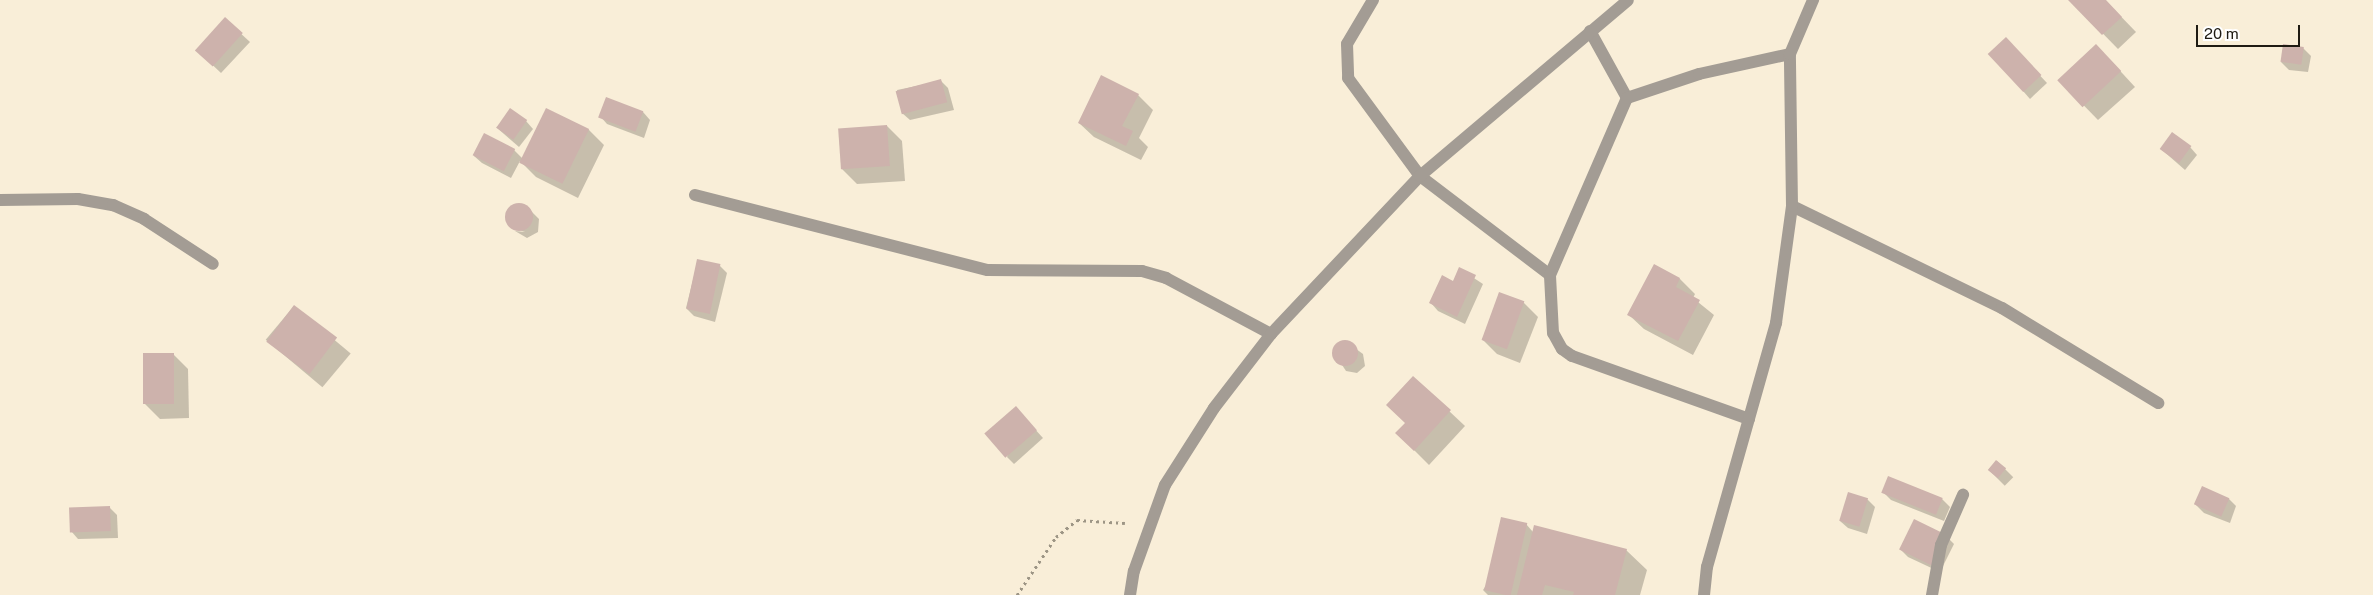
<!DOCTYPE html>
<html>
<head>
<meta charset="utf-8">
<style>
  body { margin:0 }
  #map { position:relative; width:2373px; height:595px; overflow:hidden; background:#f9eed8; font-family:"Public Sans",sans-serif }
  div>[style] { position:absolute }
  .shadow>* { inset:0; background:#0003; transform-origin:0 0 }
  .building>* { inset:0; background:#cdb2ac; transform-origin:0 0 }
  .round { border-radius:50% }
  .path>* { height:3px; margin-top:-1.5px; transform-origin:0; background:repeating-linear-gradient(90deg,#9d9585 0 2.5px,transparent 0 6.5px) }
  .minor>* { height:12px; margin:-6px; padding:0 6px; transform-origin:6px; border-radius:6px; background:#a39c94 }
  span { translate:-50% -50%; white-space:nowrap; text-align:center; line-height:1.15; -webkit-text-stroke:4px #fff; paint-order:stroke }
  .scale { position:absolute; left:2196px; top:25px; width:104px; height:22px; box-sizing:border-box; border:2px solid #1f1b13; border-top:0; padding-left:6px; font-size:15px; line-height:18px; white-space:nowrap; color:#1f1b13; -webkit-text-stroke:4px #fff; paint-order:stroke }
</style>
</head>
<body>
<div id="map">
  <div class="shadow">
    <div style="clip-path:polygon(2070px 0,2105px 0,2136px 32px,2118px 49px)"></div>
    <div style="clip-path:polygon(225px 19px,250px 42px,221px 73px,205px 58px)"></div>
    <div style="clip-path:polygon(2013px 47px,2047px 83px,2030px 99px,2023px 91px)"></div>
    <div style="clip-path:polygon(2303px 48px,2311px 56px,2308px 72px,2289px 70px,2281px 62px)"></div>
    <div style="clip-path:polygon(2111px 61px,2135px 87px,2098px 120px,2059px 80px)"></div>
    <div style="clip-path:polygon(941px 81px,948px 88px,954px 110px,910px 120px,902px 113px,897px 90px)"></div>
    <div style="clip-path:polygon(1138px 95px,1153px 110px,1139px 138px,1148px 147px,1141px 160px,1094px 137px,1079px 123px)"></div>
    <div style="clip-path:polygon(606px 99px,643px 112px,650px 120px,644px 138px,607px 124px,600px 116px)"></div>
    <div style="clip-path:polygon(547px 110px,589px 130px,604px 145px,578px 198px,536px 177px,520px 161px,511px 178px,482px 163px,474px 156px,514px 150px,523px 159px)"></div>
    <div style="clip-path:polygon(526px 121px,533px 129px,519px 147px,496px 127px)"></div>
    <div style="clip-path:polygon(887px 126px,902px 141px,905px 181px,857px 184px,842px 169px)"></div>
    <div style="clip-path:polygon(2190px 147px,2197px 155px,2185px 170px,2161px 149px)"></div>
    <div style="clip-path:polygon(513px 205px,525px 205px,539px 219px,538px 232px,527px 238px,515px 231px,525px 232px,511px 227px,507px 219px,508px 211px)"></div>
    <div style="clip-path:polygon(698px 260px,720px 266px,727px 273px,715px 322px,694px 316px,686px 308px)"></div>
    <div style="clip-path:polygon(1654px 266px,1680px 279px,1695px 294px,1693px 298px,1714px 315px,1693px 355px,1644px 329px,1629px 315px)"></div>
    <div style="clip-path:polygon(1460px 269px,1483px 284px,1465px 324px,1438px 311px,1431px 303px,1453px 282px)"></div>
    <div style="clip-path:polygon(1523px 302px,1538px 317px,1520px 363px,1497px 354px,1482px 339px)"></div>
    <div style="left:294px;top:306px;width:74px;height:44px;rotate:40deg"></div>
    <div style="clip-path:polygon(1345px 341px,1363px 354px,1365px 366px,1357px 373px,1346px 371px,1333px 351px,1335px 346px)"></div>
    <div style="clip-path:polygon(173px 354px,188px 369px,189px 418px,160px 419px,145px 404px)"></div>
    <div style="clip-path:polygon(1414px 378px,1465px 426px,1429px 465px,1412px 448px,1406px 423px)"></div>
    <div style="clip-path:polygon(1023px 416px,1043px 438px,1014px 464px,1007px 457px)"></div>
    <div style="left:1997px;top:461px;width:23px;height:12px;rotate:45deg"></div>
    <div style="clip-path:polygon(1883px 492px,1942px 499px,1950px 507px,1944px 521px,1891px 500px)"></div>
    <div style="clip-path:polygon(1849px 493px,1868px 500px,1875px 507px,1867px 534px,1848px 528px,1840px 521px)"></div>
    <div style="clip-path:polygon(2229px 499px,2236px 506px,2230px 523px,2204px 513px,2196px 505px)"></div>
    <div style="clip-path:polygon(109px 507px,117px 515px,118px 538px,78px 539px,71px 531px)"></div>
    <div style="clip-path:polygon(1526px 524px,1533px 532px,1626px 550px,1647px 570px,1640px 595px,1488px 595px,1483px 590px)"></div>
    <div style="clip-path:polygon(1946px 536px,1954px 544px,1940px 572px,1908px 557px,1901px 550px)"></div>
  </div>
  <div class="building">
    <div style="clip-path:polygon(2068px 0,2106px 0,2122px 17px,2102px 35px)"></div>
    <div style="left:225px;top:17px;width:24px;height:45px;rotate:42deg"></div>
    <div style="left:2006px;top:37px;width:52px;height:25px;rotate:47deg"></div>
    <div style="left:2096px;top:44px;width:37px;height:53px;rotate:47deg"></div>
    <div style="left:2283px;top:44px;width:21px;height:18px;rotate:8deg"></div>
    <div style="clip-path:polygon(1101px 75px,1139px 94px,1122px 126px,1133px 131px,1126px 146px,1078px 123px)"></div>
    <div style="left:941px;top:79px;width:24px;height:47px;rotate:75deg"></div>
    <div style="left:606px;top:97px;width:40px;height:22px;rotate:21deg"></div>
    <div style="left:510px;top:108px;width:21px;height:24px;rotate:35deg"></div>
    <div style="left:546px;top:108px;width:48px;height:61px;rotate:26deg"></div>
    <div style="left:887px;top:125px;width:41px;height:49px;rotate:86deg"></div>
    <div style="left:2172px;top:132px;width:24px;height:21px;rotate:36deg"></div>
    <div style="left:484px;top:133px;width:35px;height:25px;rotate:27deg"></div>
    <div class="round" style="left:505px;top:203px;width:28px;height:28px"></div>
    <div style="left:697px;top:259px;width:24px;height:51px;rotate:12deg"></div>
    <div style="clip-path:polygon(1654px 264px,1680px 278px,1676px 287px,1700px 300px,1678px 341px,1627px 315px)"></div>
    <div style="clip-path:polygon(1459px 267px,1476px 275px,1457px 317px,1429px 303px,1442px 275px,1453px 281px)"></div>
    <div style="left:1499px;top:292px;width:27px;height:51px;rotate:20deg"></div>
    <div style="left:294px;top:305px;width:54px;height:46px;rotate:37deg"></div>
    <div class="round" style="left:1332px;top:340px;width:26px;height:26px"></div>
    <div style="left:143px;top:353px;width:31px;height:51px"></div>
    <div style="clip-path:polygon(1413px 376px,1451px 410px,1414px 451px,1395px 433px,1405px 423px,1386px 405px)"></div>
    <div style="left:1016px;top:406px;width:32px;height:42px;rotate:49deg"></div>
    <div style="left:1996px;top:460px;width:13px;height:13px;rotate:39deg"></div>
    <div style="left:1888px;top:476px;width:59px;height:18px;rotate:22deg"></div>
    <div style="left:2202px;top:486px;width:30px;height:20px;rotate:24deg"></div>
    <div style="left:1848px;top:492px;width:21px;height:30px;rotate:17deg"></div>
    <div style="left:110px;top:506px;width:25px;height:41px;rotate:88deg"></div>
    <div style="left:1501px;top:517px;width:27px;height:75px;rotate:13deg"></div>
    <div style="left:1914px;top:519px;width:37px;height:34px;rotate:26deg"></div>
    <div style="clip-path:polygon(1534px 525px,1627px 549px,1615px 595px,1573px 595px,1574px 592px,1545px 585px,1542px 595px,1517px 595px)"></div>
  </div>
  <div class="path">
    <div style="left:1017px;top:595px;width:70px;rotate:-56.1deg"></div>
    <div style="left:1056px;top:537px;width:27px;rotate:-39deg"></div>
    <div style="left:1077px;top:520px;width:48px;rotate:3.6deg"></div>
  </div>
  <div class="minor">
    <div style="left:1373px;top:0;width:51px;rotate:120.6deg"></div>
    <div style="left:1347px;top:44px;width:34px;rotate:88deg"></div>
    <div style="left:1348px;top:78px;width:122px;rotate:53.7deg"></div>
    <div style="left:1420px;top:176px;width:163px;rotate:37.3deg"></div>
    <div style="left:1590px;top:31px;width:77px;rotate:61.1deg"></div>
    <div style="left:695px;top:195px;width:302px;rotate:14.4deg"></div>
    <div style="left:988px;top:270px;width:154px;rotate:0.4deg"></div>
    <div style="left:1142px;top:271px;width:25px;rotate:16deg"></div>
    <div style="left:1166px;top:278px;width:119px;rotate:28.1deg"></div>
    <div style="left:0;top:200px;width:78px;rotate:-0.7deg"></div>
    <div style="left:78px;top:199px;width:36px;rotate:10deg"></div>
    <div style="left:113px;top:205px;width:34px;rotate:24deg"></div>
    <div style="left:144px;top:219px;width:82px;rotate:33.1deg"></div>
    <div style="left:1792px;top:206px;width:233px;rotate:25.9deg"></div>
    <div style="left:2002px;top:308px;width:183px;rotate:31.3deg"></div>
    <div style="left:1749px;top:419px;width:188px;rotate:-160.4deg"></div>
    <div style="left:1572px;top:356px;width:12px;rotate:-145deg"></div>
    <div style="left:1562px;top:349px;width:18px;rotate:-119deg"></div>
    <div style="left:1553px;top:333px;width:58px;rotate:-93deg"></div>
    <div style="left:1550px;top:275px;width:193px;rotate:-66.5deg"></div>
    <div style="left:1627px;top:98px;width:76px;rotate:-18.4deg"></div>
    <div style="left:1699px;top:74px;width:93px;rotate:-12.4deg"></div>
    <div style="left:1130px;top:595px;width:24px;rotate:-81deg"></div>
    <div style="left:1134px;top:571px;width:91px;rotate:-70.2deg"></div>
    <div style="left:1165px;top:485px;width:91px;rotate:-57.5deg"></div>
    <div style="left:1214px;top:408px;width:93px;rotate:-52.4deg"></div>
    <div style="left:1271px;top:334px;width:217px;rotate:-46.7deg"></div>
    <div style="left:1420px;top:176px;width:272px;rotate:-40.2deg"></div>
    <div style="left:1704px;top:595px;width:28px;rotate:-84deg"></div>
    <div style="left:1707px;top:567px;width:254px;rotate:-74.2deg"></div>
    <div style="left:1776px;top:323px;width:118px;rotate:-82.2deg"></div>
    <div style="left:1792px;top:206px;width:152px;rotate:-90.8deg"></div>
    <div style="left:1790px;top:54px;width:59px;rotate:-66.9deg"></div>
    <div style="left:1932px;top:595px;width:51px;rotate:-79.8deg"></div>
    <div style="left:1941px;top:545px;width:55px;rotate:-66.3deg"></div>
  </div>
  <div class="scale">20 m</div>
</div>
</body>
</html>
